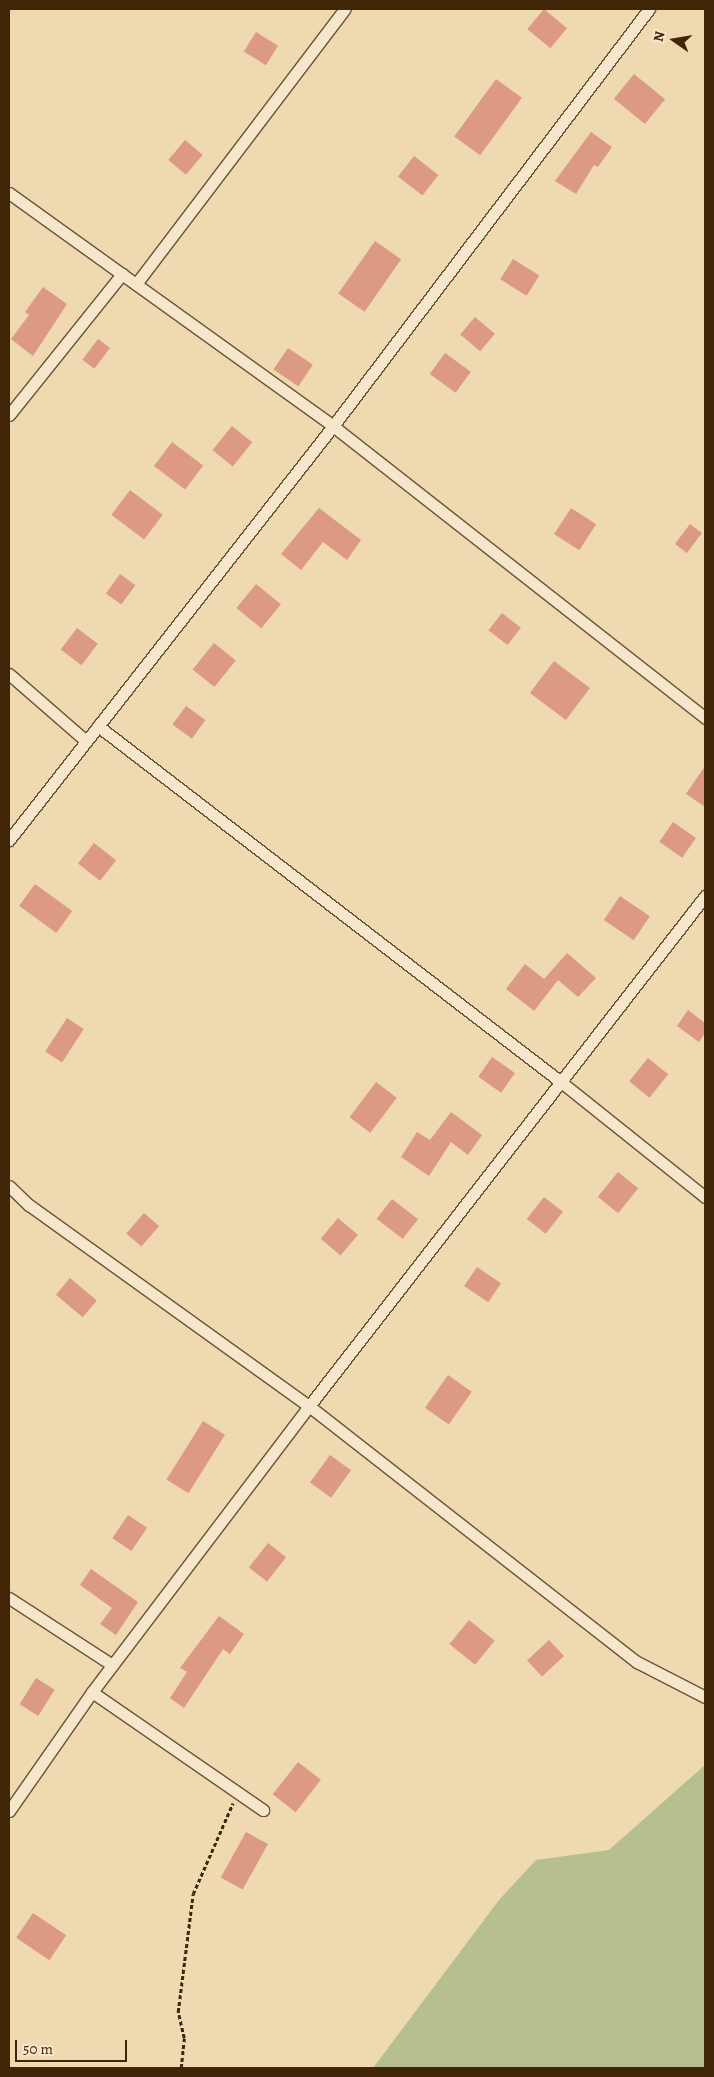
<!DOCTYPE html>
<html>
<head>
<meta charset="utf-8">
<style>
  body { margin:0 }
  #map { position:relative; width:714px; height:2077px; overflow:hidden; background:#efd9b0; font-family:Alegreya,serif }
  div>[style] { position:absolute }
  .green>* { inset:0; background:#b5c08e }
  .building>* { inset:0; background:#dc9984; transform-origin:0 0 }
  .path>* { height:2.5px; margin-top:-1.25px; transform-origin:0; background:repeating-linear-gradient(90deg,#402607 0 4px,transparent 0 6.5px) }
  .roads { filter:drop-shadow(1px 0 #6c5331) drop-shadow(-1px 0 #6c5331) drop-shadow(0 1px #6c5331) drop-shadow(0 -1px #6c5331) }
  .minor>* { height:11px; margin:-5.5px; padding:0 5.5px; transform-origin:5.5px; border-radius:5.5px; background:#f5e6cc }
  span { translate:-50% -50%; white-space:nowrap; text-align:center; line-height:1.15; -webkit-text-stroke:5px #f5e6cc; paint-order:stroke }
  .frame { position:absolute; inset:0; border:10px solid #402607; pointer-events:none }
  .north { position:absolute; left:649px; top:15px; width:50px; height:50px; -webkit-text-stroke:4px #f5e6cc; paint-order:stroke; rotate:283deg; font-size:14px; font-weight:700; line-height:20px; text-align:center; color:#402607 }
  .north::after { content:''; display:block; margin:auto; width:18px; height:22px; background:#402607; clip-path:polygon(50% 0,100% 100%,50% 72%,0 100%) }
  .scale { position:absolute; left:15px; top:2040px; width:112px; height:22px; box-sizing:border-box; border:2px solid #402607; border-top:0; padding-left:6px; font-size:15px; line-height:18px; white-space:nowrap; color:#402607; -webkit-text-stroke:4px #f5e6cc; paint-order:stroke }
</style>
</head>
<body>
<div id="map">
  <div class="green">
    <div style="clip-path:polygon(705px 1765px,705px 2068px,373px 2068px,499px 1900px,536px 1860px,609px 1850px)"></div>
  </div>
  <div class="building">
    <div style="left:544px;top:9px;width:30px;height:26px;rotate:40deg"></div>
    <div style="left:256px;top:32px;width:26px;height:23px;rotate:32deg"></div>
    <div style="left:634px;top:74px;width:40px;height:32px;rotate:39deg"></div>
    <div style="left:496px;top:79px;width:32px;height:71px;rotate:36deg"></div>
    <div style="clip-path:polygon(591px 132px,612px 147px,598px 167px,594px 165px,576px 194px,555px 181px)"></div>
    <div style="left:185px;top:140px;width:23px;height:26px;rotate:40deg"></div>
    <div style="left:414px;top:156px;width:31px;height:26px;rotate:38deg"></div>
    <div style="left:375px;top:241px;width:32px;height:64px;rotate:35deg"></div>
    <div style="left:513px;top:259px;width:31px;height:24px;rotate:32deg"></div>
    <div style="clip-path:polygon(43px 287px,67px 304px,33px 356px,11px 339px,29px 315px,25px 312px)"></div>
    <div style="left:475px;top:317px;width:26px;height:23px;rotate:40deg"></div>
    <div style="left:98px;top:339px;width:15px;height:26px;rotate:37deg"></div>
    <div style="left:288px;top:348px;width:30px;height:26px;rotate:34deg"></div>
    <div style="left:445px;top:353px;width:32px;height:26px;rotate:36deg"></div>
    <div style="left:232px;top:426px;width:26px;height:31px;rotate:39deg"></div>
    <div style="left:172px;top:442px;width:39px;height:30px;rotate:37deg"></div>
    <div style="left:130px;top:490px;width:41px;height:31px;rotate:37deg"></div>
    <div style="clip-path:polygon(319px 508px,361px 540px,347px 560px,323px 542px,301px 570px,281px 554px)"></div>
    <div style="left:571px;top:508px;width:30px;height:31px;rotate:33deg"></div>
    <div style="left:690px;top:524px;width:15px;height:25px;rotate:37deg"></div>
    <div style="left:120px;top:574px;width:19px;height:24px;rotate:36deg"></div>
    <div style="left:256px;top:584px;width:32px;height:31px;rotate:39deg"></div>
    <div style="left:502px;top:613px;width:24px;height:22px;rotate:38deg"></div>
    <div style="left:77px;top:628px;width:26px;height:27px;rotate:37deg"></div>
    <div style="left:214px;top:643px;width:28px;height:34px;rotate:39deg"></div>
    <div style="left:554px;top:661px;width:45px;height:40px;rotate:37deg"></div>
    <div style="left:186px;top:706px;width:24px;height:23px;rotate:36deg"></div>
    <div style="clip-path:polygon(705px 766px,705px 807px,686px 794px)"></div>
    <div style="left:673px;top:822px;width:28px;height:24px;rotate:35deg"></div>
    <div style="left:94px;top:843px;width:28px;height:26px;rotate:38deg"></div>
    <div style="left:35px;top:884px;width:46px;height:27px;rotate:36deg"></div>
    <div style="left:620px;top:896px;width:36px;height:29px;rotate:34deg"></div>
    <div style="clip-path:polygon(567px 953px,596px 978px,578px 997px,558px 980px,534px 1011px,506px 989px,525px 964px,544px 979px)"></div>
    <div style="clip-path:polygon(688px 1010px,705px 1023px,705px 1033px,699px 1042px,677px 1026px)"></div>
    <div style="left:67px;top:1018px;width:20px;height:40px;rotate:33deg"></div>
    <div style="left:492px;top:1057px;width:28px;height:24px;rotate:35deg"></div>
    <div style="left:648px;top:1058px;width:26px;height:30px;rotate:39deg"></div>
    <div style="left:376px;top:1082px;width:26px;height:44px;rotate:37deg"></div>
    <div style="clip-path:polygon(451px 1112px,482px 1135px,468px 1155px,451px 1142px,429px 1176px,401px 1157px,417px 1132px,430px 1140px)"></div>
    <div style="left:618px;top:1172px;width:26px;height:32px;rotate:39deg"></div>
    <div style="left:544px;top:1197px;width:24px;height:28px;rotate:38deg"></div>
    <div style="left:392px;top:1199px;width:33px;height:25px;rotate:38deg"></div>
    <div style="left:144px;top:1213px;width:20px;height:27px;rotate:41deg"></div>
    <div style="left:338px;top:1218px;width:26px;height:27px;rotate:40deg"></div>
    <div style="left:477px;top:1267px;width:29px;height:23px;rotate:34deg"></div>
    <div style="left:70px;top:1278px;width:35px;height:22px;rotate:40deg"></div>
    <div style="left:448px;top:1375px;width:29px;height:40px;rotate:35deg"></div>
    <div style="left:203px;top:1421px;width:26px;height:69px;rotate:32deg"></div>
    <div style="left:330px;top:1455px;width:26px;height:34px;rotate:36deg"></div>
    <div style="left:128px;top:1515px;width:23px;height:28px;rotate:34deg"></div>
    <div style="left:268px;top:1543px;width:23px;height:31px;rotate:38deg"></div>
    <div style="clip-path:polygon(91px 1569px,138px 1602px,116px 1635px,100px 1624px,112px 1608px,80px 1585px)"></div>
    <div style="clip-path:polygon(219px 1616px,244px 1634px,230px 1654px,223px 1649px,184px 1708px,170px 1698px,187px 1672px,180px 1668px)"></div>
    <div style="left:469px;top:1620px;width:33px;height:31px;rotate:39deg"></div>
    <div style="left:549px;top:1640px;width:22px;height:30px;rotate:47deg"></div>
    <div style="left:36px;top:1678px;width:22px;height:31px;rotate:32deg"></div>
    <div style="left:298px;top:1762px;width:29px;height:41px;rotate:38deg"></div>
    <div style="left:246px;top:1832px;width:25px;height:52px;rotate:29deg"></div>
    <div style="left:33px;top:1913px;width:40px;height:30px;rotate:34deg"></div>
  </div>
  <div class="path">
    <div style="left:181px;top:2068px;width:30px;rotate:-84deg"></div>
    <div style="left:184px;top:2038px;width:27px;rotate:-103deg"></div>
    <div style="left:178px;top:2012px;width:119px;rotate:-82.8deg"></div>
    <div style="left:193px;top:1894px;width:99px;rotate:-66.3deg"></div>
  </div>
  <div class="roads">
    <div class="minor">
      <div style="left:9px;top:193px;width:399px;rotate:35.7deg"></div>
      <div style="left:333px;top:426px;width:473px;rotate:38.1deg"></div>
      <div style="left:136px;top:284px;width:345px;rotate:-52.8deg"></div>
      <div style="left:9px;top:415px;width:181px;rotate:-51.3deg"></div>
      <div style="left:9px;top:674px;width:102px;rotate:41deg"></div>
      <div style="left:98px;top:726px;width:584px;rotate:37.56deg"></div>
      <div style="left:561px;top:1082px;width:184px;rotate:38.6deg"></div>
      <div style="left:9px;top:840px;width:526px;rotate:-51.95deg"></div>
      <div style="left:333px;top:426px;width:523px;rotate:-52.85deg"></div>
      <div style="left:9px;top:1186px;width:28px;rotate:44deg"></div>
      <div style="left:29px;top:1205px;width:345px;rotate:35.7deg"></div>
      <div style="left:309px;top:1406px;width:416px;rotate:38deg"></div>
      <div style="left:637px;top:1662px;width:76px;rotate:27.2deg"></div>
      <div style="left:9px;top:1598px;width:123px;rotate:33deg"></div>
      <div style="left:92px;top:1692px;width:208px;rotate:34.6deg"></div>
      <div style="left:9px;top:1811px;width:145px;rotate:-55.1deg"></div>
      <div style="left:92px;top:1692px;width:359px;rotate:-52.8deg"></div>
      <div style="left:309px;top:1406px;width:646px;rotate:-52.17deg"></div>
    </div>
  </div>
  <div class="frame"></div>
  <div class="north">N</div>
  <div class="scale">50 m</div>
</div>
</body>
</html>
